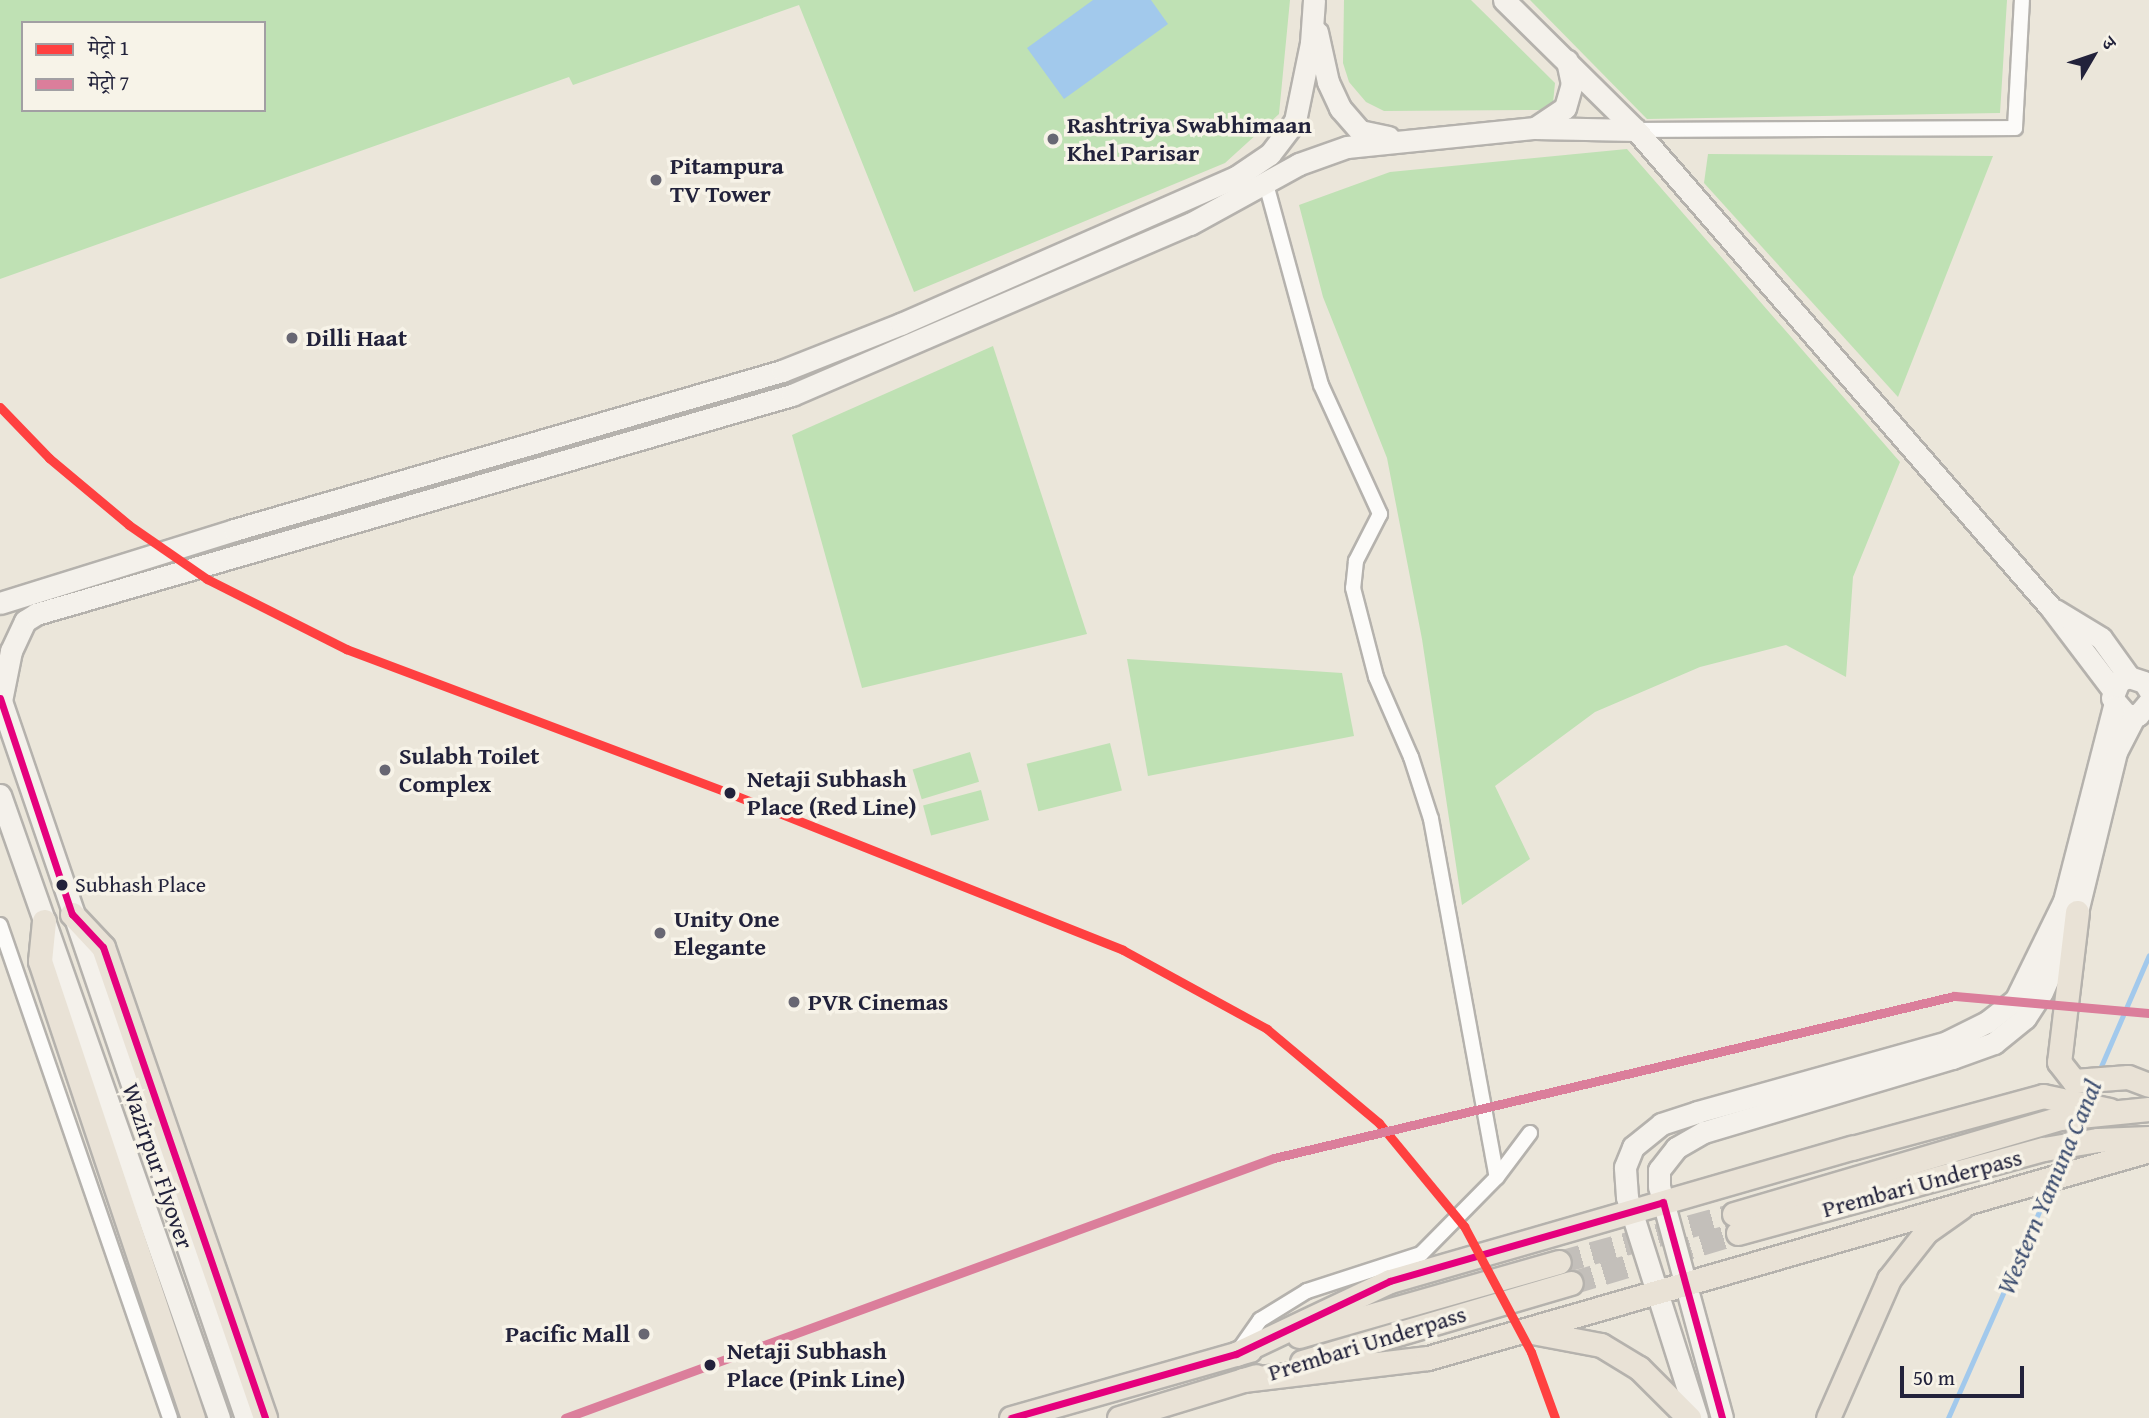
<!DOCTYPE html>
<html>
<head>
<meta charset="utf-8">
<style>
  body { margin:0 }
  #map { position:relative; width:2149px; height:1418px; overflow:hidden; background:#ebe6da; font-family:"Gentium Book Plus","Noto Serif Devanagari",serif }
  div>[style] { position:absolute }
  .green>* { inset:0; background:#bfe1b4; transform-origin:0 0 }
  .water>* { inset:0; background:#a2c9ec }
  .stream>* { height:5px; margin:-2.5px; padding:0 2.5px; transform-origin:2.5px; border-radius:2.5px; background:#a2c9ec }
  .primary-tunnel>* { height:23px; margin-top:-11.5px; transform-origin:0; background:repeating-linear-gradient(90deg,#c3bfba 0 23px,transparent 0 34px) }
  .roads { filter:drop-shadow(2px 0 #b5b2ad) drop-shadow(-2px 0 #b5b2ad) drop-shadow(0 2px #b5b2ad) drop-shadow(0 -2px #b5b2ad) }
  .street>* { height:14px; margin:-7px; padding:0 7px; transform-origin:7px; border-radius:7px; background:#fcfbf9 }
  .secondary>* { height:21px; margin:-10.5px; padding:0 10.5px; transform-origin:10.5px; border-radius:10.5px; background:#f4f1eb }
  .primary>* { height:23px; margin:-11.5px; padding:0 11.5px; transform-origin:11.5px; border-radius:11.5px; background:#e9e2d6 }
  .bus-1>* { height:7px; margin:-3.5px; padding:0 3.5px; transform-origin:3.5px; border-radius:3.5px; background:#e5007d }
  .metro-1>* { height:9px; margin:-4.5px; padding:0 4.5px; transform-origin:4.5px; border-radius:4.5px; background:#ff4040 }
  .metro-2>* { height:9px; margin:-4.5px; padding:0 4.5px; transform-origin:4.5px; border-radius:4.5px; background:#db7e9b }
  .dots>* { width:19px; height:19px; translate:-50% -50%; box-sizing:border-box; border:4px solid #f7f3e8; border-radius:50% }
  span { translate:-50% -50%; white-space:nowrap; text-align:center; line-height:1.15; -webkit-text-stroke:7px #f7f3e8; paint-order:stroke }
  .bus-label { font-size:22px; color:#22223b }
  .left { translate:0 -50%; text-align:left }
  .poi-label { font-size:24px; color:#22223b; font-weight:700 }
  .right { translate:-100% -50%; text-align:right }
  .stop-label { font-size:24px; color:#22223b; font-weight:700 }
  .street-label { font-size:24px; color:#22223b }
  .water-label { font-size:26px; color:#3f5072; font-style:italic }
  .legend { position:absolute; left:21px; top:21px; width:245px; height:91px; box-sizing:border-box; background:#f7f3e8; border:2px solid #a29fa3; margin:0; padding:9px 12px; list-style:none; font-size:21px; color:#22223b }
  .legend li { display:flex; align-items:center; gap:14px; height:35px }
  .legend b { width:35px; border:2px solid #a29fa3 }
  .north { position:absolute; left:2058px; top:21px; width:70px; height:70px; -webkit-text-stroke:5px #f7f3e8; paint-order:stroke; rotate:51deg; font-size:19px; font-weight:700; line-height:28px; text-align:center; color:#22223b }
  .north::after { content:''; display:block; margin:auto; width:24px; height:32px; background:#22223b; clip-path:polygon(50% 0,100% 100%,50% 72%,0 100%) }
  .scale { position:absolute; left:1900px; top:1366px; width:124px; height:32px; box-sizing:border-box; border:4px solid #22223b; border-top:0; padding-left:9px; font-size:21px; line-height:24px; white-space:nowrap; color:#22223b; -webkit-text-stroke:5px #f7f3e8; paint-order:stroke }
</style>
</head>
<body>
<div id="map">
  <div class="green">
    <div style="clip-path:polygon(evenodd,0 0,1290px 0,1279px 114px,1225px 163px,914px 292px,799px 5px,573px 85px,569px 77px,0 279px,0 0,23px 23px,264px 23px,264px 110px,23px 110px,23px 23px)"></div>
    <div style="clip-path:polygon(1344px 0,1471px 0,1555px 83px,1553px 103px,1543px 110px,1384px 111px,1366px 102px,1349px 82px,1343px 63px)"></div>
    <div style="clip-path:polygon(1530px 0,2007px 0,2000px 113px,1647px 119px)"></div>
    <div style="clip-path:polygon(1627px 149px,1900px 462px,1853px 577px,1846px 677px,1786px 645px,1700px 667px,1595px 712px,1495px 786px,1530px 859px,1462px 905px,1422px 639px,1387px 458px,1323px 297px,1299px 205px,1390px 172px)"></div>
    <div style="clip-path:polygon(1708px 154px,1993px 156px,1898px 397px,1704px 183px)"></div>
    <div style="clip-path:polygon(993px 346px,1087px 634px,862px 688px,792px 435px)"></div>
    <div style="clip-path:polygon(1127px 659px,1342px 673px,1354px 736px,1148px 776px)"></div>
    <div style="left:1110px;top:743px;width:49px;height:86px;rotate:76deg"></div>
    <div style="left:970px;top:752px;width:31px;height:60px;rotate:73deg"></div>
    <div style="left:981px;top:790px;width:31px;height:60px;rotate:75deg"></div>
  </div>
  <div class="water">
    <div style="clip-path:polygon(1093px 0,1151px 0,1168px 24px,1064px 99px,1027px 48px)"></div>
  </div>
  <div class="stream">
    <div style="left:2099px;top:1071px;width:126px;rotate:-66.7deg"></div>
    <div style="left:1948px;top:1418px;width:253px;rotate:-66.2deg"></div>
  </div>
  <div class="primary-tunnel">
    <div style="left:1559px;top:1262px;width:181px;rotate:-15.3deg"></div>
    <div style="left:1571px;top:1283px;width:174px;rotate:-16.7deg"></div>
  </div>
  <div class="roads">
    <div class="street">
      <div style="left:1636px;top:130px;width:379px;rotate:-0.3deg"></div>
      <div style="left:2015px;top:128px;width:128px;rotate:-86.9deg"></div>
      <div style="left:1266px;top:184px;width:208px;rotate:74.7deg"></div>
      <div style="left:1321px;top:385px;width:142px;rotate:65.4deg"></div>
      <div style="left:1380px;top:514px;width:53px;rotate:117.1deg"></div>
      <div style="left:1356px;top:561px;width:27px;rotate:96deg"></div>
      <div style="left:1353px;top:588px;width:92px;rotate:75.5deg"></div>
      <div style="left:1376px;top:677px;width:87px;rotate:66.4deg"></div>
      <div style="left:1411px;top:757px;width:65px;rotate:72.1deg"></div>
      <div style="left:1431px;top:819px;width:364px;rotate:79.6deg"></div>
      <div style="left:0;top:925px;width:521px;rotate:70.97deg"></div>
      <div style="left:1239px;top:1350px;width:37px;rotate:-55deg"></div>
      <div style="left:1260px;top:1320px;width:55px;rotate:-31.7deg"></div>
      <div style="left:1307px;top:1291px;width:120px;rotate:-18deg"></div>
      <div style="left:1421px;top:1254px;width:108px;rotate:-45.4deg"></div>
      <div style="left:1497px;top:1177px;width:55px;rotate:-53.1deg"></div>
    </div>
    <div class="secondary">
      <div style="left:1504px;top:0;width:185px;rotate:44.6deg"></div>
      <div style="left:1636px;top:130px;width:632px;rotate:49.04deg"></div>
      <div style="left:2050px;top:607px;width:104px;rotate:52.8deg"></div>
      <div style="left:1317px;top:32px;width:51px;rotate:77.6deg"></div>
      <div style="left:1328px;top:82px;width:29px;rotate:65deg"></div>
      <div style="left:1340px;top:108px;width:30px;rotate:49deg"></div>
      <div style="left:1360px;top:131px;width:29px;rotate:12deg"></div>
      <div style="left:1535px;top:128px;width:36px;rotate:-34deg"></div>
      <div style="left:1565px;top:108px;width:25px;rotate:-74deg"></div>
      <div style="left:1572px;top:84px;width:24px;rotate:-102deg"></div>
      <div style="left:0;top:603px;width:245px;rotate:-17.3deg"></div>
      <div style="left:234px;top:530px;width:571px;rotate:-16.18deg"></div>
      <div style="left:782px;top:371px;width:128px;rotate:-21.6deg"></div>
      <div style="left:901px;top:324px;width:366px;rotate:-23.7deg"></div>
      <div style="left:1236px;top:177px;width:41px;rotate:-34.1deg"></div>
      <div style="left:1270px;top:154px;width:41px;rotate:-52.9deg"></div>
      <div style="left:1295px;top:121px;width:80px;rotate:-78.4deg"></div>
      <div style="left:1311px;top:43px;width:43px;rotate:-86deg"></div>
      <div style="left:2055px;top:610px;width:54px;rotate:31.3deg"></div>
      <div style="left:2101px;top:638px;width:48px;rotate:54.3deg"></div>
      <div style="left:2149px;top:690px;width:9px;rotate:-122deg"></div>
      <div style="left:2144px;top:682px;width:16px;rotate:-162deg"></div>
      <div style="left:2129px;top:677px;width:11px;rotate:158deg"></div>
      <div style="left:2119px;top:681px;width:18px;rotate:112deg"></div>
      <div style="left:2112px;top:698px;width:23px;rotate:49deg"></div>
      <div style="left:2127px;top:715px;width:11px"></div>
      <div style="left:2138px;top:715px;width:17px;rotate:-50deg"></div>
      <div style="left:0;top:698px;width:761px;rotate:71.14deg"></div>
      <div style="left:1px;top:701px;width:51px;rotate:-78.7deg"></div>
      <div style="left:11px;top:651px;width:33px;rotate:-65deg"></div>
      <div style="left:25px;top:621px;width:13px;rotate:-32deg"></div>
      <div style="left:36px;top:614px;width:787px;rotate:-16.16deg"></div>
      <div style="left:792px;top:395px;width:433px;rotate:-23.3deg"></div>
      <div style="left:1190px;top:224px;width:124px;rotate:-28.8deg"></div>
      <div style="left:1299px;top:164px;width:51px;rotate:-19.5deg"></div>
      <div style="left:1347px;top:147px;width:189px;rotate:-5.8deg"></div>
      <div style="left:1535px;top:128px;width:101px;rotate:1.1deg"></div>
      <div style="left:0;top:795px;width:660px;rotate:70.63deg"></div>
      <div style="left:1697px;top:1418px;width:232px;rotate:-107.6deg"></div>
      <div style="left:1627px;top:1197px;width:30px;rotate:-94deg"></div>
      <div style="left:1625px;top:1167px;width:22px;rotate:-68deg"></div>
      <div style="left:1633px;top:1147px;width:36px;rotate:-39deg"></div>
      <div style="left:1661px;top:1124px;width:38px;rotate:-18deg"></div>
      <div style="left:1697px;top:1112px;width:260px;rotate:-15.6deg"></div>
      <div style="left:1947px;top:1042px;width:45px;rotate:-26.6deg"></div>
      <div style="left:1987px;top:1022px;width:37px;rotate:-38deg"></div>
      <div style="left:2016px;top:999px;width:109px;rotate:-63.9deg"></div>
      <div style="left:2064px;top:901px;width:201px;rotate:-75.6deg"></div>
      <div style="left:1722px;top:1418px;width:240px;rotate:-105.2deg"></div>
      <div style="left:1659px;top:1186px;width:16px;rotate:-90deg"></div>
      <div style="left:1659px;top:1170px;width:28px;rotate:-52deg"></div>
      <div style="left:1676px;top:1148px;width:32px;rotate:-30deg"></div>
      <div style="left:1704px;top:1132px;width:259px;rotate:-16.6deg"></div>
      <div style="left:1952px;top:1058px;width:45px;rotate:-19.7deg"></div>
      <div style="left:1994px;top:1043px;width:40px;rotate:-39deg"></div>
      <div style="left:2025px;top:1018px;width:31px;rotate:-57deg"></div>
      <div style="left:2042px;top:992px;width:87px;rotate:-66.4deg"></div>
      <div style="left:2077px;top:912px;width:165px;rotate:-76.3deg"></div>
      <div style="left:2116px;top:752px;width:42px;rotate:-62.8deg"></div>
    </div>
    <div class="primary">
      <div style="left:2077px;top:912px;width:151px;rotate:96.8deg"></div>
      <div style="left:2059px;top:1062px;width:24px;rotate:52deg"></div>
      <div style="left:2074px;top:1081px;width:54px;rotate:-4.2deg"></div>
      <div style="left:2128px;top:1077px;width:22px;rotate:21deg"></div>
      <div style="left:72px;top:914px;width:45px;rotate:46.8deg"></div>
      <div style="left:103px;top:947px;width:498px;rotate:71deg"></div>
      <div style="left:44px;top:921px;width:40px;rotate:95.7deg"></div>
      <div style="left:40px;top:961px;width:482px;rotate:71.5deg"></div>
      <div style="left:1734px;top:1214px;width:340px;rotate:-16.4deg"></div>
      <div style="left:2060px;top:1118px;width:89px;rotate:-5.8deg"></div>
      <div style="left:1738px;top:1233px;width:317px;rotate:-15.4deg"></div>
      <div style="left:2044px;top:1149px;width:55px;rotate:-9.5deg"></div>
      <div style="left:2098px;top:1140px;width:51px;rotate:-2.2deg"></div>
      <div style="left:1532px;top:1332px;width:70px;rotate:10.7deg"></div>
      <div style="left:1601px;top:1345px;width:44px;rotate:31.2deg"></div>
      <div style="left:1639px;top:1368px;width:71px;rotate:45deg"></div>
      <div style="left:1299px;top:1336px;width:270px;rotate:-15.9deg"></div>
      <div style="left:1236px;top:1354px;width:170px;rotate:-25.4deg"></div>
      <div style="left:1390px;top:1281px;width:481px;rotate:-16.1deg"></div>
      <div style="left:1852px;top:1148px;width:198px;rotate:-15.2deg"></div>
      <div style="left:2043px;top:1096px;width:68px;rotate:11.8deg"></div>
      <div style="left:1302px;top:1362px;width:280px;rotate:-16.4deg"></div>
      <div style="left:1243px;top:1380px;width:186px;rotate:-6.8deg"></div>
      <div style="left:1428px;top:1358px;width:750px;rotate:-16.09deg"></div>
      <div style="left:1011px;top:1418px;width:248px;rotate:-15.9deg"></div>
      <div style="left:1119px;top:1418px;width:143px;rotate:-17deg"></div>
      <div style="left:1828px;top:1418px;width:152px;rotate:-66.3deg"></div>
      <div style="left:1889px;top:1279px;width:60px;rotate:-51.8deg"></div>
      <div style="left:1926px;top:1232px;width:43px;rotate:-35.5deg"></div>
    </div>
  </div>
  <div class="bus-1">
    <div style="left:0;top:698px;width:228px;rotate:71.6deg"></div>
    <div style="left:72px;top:914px;width:45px;rotate:46.8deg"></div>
    <div style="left:103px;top:947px;width:498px;rotate:71deg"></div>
    <div style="left:1011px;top:1418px;width:234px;rotate:-15.9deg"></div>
    <div style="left:1236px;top:1354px;width:170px;rotate:-25.4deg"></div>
    <div style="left:1390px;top:1281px;width:284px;rotate:-16.1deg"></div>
    <div style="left:1663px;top:1202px;width:224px;rotate:74.7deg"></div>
  </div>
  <div class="metro-1">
    <div style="left:0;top:407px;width:71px;rotate:46.1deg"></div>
    <div style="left:49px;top:458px;width:104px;rotate:39.9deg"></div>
    <div style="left:129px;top:525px;width:95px;rotate:34.7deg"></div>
    <div style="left:207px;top:579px;width:156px;rotate:26.7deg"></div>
    <div style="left:346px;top:649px;width:409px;rotate:20.6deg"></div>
    <div style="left:729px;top:793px;width:424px;rotate:21.7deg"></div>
    <div style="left:1123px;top:950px;width:164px;rotate:28.7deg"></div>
    <div style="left:1267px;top:1029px;width:146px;rotate:40deg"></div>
    <div style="left:1379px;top:1123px;width:134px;rotate:50.5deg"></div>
    <div style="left:1464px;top:1226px;width:143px;rotate:62deg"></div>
    <div style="left:1531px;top:1352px;width:70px;rotate:70deg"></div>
  </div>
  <div class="metro-2">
    <div style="left:565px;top:1418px;width:755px;rotate:-20.14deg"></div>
    <div style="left:1274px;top:1158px;width:699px;rotate:-13.4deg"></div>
    <div style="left:1954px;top:996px;width:196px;rotate:5deg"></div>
  </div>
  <div class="dots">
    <div style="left:1053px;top:139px;background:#686773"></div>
    <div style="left:656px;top:180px;background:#686773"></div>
    <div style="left:292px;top:338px;background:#686773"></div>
    <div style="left:385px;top:770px;background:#686773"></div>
    <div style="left:730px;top:793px;background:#22223b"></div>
    <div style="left:62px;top:885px;background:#22223b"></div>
    <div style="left:660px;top:933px;background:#686773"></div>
    <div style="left:794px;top:1002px;background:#686773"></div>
    <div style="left:644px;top:1334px;background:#686773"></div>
    <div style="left:710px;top:1365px;background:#22223b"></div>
  </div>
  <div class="bus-label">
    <span class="left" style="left:75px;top:885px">Subhash Place</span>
  </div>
  <div class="poi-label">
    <span class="left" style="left:1067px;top:139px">Rashtriya Swabhimaan<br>Khel Parisar</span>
    <span class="left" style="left:670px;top:180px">Pitampura<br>TV Tower</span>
    <span class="left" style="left:306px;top:338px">Dilli Haat</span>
    <span class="left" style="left:399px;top:770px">Sulabh Toilet<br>Complex</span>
    <span class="left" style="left:674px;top:933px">Unity One<br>Elegante</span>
    <span class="left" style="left:808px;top:1002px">PVR Cinemas</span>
    <span class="right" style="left:630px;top:1334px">Pacific Mall</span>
  </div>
  <div class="stop-label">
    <span class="left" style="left:747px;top:793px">Netaji Subhash<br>Place (Red Line)</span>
    <span class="left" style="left:727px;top:1365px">Netaji Subhash<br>Place (Pink Line)</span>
  </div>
  <div class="street-label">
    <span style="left:158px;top:1166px;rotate:71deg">Wazirpur Flyover</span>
    <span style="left:1922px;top:1183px;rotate:-15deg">Prembari Underpass</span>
    <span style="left:1367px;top:1343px;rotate:-17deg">Prembari Underpass</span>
  </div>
  <div class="water-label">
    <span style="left:2049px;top:1187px;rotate:-67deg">Western Yamuna Canal</span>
  </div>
  <ul class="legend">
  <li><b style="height:9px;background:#ff4040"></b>मेट्रो 1</li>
  <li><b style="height:9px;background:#db7e9b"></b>मेट्रो 7</li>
  </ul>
  <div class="north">उ</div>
  <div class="scale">50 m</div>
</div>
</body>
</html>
